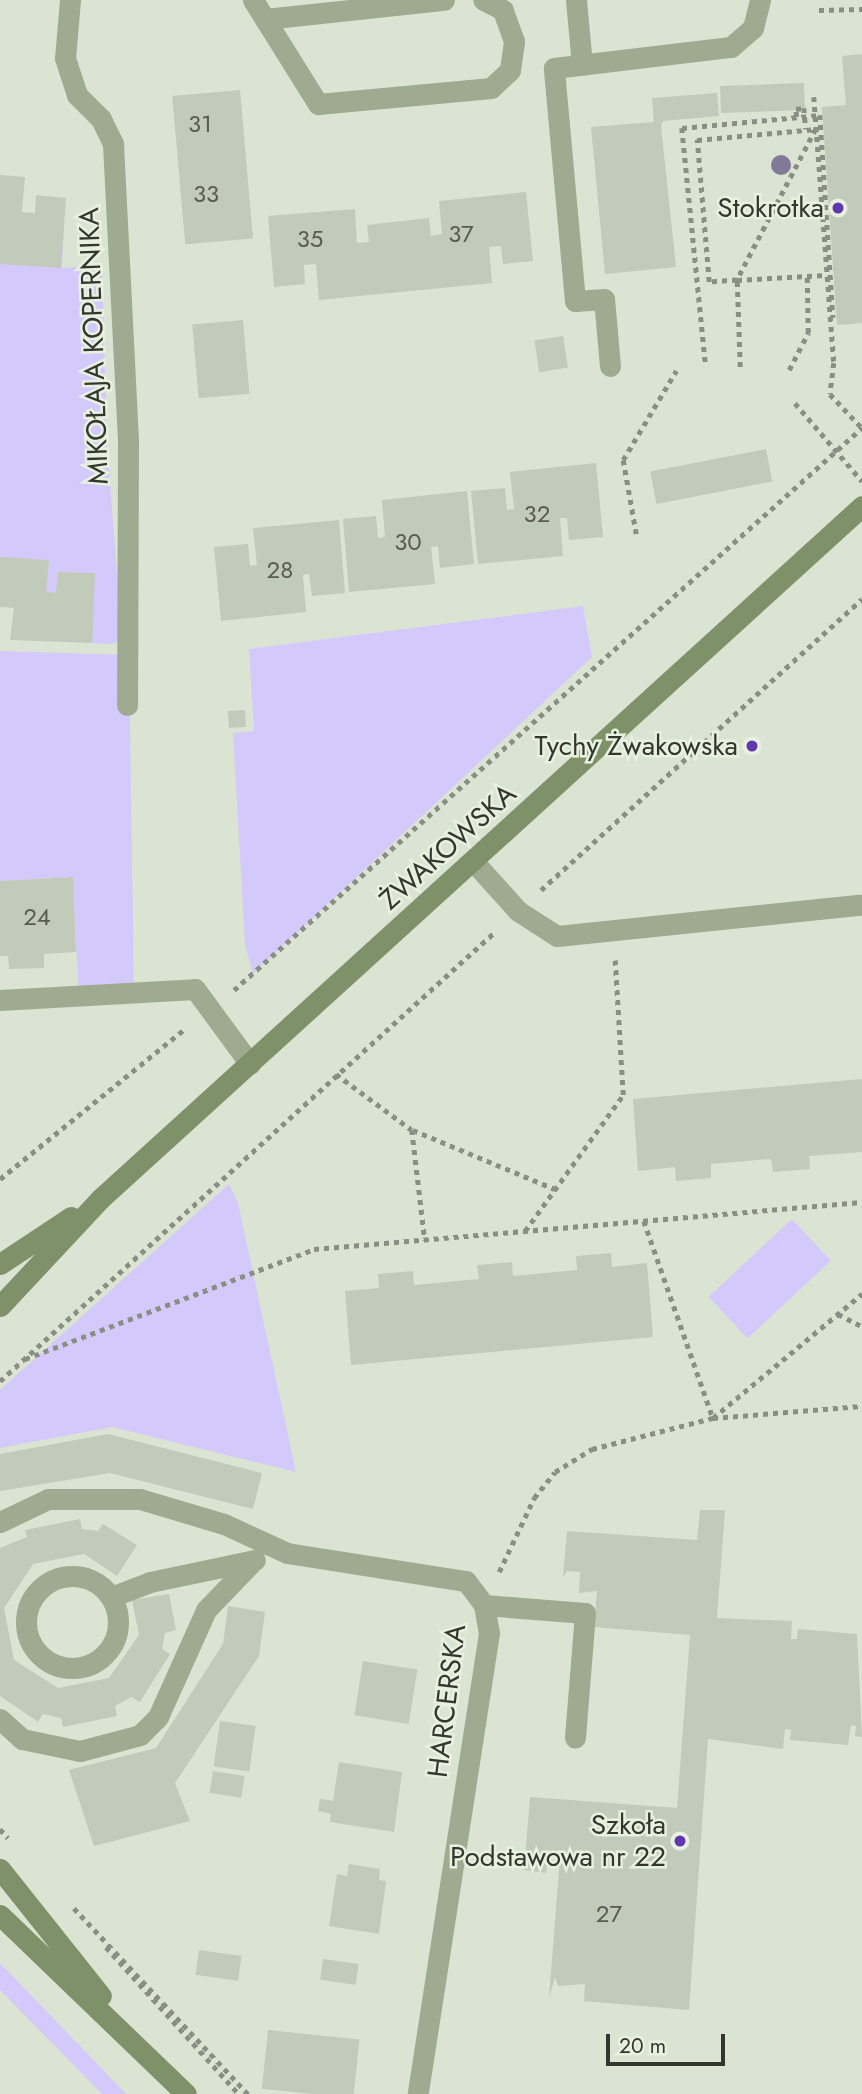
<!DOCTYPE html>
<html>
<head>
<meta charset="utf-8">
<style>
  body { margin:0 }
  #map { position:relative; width:862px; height:2094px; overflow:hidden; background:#dbe4d2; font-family:Jost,sans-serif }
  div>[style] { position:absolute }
  .green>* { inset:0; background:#d3cafb; transform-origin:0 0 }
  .building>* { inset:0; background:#c2cab9; transform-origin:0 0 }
  .path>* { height:4.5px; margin-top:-2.25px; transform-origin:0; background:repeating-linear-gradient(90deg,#898f83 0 5px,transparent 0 10px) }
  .lane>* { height:21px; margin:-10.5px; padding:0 10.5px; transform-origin:10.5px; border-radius:10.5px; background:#9eab90 }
  .lane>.ring { margin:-10.5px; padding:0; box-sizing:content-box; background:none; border:21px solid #9eab90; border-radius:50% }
  .street>* { height:21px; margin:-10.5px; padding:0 10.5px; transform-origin:10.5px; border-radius:10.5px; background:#9eab90 }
  .secondary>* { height:21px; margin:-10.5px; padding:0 10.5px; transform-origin:10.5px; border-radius:10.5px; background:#7e9168 }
  .path-bridge>* { height:4.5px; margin-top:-2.25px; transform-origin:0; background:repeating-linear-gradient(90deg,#898f83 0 5px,transparent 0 10px) }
  .trees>* { width:20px; height:20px; margin:-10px; border-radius:50%; background:#827999 }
  .dots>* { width:19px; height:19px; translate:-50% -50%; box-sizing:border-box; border:4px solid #e8f1df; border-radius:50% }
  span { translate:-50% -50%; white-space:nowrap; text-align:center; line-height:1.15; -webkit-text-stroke:5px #e8f1df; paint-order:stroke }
  .number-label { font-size:24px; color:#585c52 }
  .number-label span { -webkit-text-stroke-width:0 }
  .poi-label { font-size:28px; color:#343730 }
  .right { translate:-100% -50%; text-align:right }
  .street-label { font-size:28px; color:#343730 }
  .scale { position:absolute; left:606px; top:2034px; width:119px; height:32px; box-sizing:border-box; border:4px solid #343730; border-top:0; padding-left:9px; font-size:21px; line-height:24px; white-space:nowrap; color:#343730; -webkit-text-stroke:5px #e8f1df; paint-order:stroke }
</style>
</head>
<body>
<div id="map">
  <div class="green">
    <div style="clip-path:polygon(0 216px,64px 229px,62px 268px,102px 265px,107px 443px,122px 639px,112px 644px,92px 643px,0 599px)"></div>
    <div style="clip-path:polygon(583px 606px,592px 657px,253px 974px,245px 945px,233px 733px,254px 731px,249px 649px)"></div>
    <div style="clip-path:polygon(0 651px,129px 655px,134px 992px,79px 995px,72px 877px,0 881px)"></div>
    <div style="clip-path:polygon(229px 1184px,238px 1203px,296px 1472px,112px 1427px,0 1448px,0 1390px)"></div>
    <div style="left:792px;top:1219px;width:57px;height:114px;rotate:47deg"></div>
    <div style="clip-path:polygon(0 1963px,82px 2048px,126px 2094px,102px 2094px,0 1990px)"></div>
  </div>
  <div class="building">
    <div style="clip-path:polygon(862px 54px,862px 323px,837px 325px,822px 107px,846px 105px,842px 56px)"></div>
    <div style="left:804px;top:83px;width:27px;height:84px;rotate:88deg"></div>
    <div style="left:240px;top:90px;width:149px;height:68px;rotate:85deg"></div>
    <div style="clip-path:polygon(717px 93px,719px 116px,663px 121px,661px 126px,676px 267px,605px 274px,591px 127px,654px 122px,652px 98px)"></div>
    <div style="clip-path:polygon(0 175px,25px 177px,22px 212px,35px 213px,36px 195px,66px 198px,61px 268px,0 264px)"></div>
    <div style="clip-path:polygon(526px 192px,533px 261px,503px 264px,501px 246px,489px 247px,492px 283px,319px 300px,316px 264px,304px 265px,305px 284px,274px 287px,268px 216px,355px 209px,357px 243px,369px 242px,367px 225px,429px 218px,431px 236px,442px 234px,439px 201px)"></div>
    <div style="left:243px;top:320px;width:74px;height:51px;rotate:85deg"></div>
    <div style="left:563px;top:336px;width:32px;height:29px;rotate:81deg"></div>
    <div style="left:766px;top:449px;width:33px;height:118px;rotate:79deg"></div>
    <div style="clip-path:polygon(596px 463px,603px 537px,569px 540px,567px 518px,560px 518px,563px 556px,478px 564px,471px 491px,505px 488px,507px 510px,514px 509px,510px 472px)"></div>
    <div style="clip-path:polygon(467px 491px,474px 564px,440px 568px,438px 546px,431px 547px,435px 584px,349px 592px,343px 519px,376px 516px,378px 538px,385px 537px,382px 500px)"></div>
    <div style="clip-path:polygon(339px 520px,345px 593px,312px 596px,309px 574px,303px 575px,306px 612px,221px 621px,214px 547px,248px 544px,250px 566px,257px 565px,253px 528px)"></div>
    <div style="clip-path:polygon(0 557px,49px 560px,46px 592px,56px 593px,58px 572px,95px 573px,92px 643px,10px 640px,14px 608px,0 607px)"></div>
    <div style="left:245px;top:710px;width:17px;height:17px;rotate:87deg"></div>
    <div style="clip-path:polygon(73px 877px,76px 952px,44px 954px,44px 968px,9px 969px,8px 956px,0 956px,0 881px)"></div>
    <div style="clip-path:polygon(862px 1079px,862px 1152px,809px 1156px,810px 1169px,773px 1172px,771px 1159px,711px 1164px,711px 1178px,676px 1181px,675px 1167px,638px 1171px,633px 1099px)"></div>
    <div style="clip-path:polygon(611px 1253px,612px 1267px,647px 1263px,653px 1337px,351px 1365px,345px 1291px,379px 1288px,378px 1274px,413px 1271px,414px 1285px,479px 1279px,477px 1265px,512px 1262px,513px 1276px,577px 1270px,576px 1256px)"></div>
    <div style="clip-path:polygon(108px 1434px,262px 1473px,253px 1509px,110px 1473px,0 1491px,0 1454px)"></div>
    <div style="clip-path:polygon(700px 1510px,725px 1510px,717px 1618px,792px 1621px,791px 1639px,797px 1639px,798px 1629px,857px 1634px,862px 1737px,855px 1736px,856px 1726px,851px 1725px,848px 1745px,790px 1740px,791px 1730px,785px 1729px,783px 1749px,708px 1739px,689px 2010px,584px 2001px,585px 1984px,558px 1986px,555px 1977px,549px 1998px,560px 1857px,548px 1856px,546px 1873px,524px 1870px,530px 1797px,677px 1808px,690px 1635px,594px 1627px,597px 1591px,579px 1593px,580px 1572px,567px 1571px,563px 1577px,567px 1531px,697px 1540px)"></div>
    <div style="clip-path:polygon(80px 1519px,82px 1529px,98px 1531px,103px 1524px,137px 1545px,117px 1576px,84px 1554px,33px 1564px,4px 1608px,14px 1660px,58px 1688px,109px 1678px,139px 1635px,132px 1600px,169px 1594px,176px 1630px,165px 1633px,162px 1649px,170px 1654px,140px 1702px,131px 1697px,115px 1706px,117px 1716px,63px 1727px,61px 1718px,43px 1714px,38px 1722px,0 1696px,0 1548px,27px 1537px,25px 1530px)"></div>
    <div style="clip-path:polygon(228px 1606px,265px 1612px,259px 1656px,175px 1783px,190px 1821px,94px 1846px,69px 1770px,156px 1748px,223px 1644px)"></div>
    <div style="left:363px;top:1661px;width:55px;height:55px;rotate:9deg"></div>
    <div style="left:220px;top:1721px;width:36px;height:46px;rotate:8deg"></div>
    <div style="clip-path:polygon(339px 1762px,402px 1772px,394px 1832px,330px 1822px,331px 1814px,318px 1811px,320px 1799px,333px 1801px)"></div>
    <div style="left:213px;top:1771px;width:32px;height:22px;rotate:9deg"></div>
    <div style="clip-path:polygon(349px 1864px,380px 1869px,379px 1880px,386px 1881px,379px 1934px,329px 1926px,337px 1874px,347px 1876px)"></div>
    <div style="left:199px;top:1950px;width:43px;height:25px;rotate:8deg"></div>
    <div style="left:323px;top:1959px;width:36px;height:21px;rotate:8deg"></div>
    <div style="left:268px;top:2030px;width:92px;height:59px;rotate:6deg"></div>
  </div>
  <div class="path">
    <div style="left:819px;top:10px;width:43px;rotate:-1.3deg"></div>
    <div style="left:814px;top:97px;width:267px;rotate:85.7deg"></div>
    <div style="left:834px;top:363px;width:31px;rotate:97deg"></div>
    <div style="left:830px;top:394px;width:47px;rotate:46.7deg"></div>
    <div style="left:820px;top:115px;width:203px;rotate:86.3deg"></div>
    <div style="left:796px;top:117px;width:8px;rotate:-90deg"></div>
    <div style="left:796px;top:109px;width:8px;rotate:-7deg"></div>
    <div style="left:804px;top:108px;width:21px;rotate:85deg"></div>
    <div style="left:682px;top:128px;width:240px;rotate:84.3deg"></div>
    <div style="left:816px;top:129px;width:170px;rotate:117.6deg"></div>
    <div style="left:737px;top:280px;width:28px;rotate:176deg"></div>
    <div style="left:709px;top:282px;width:143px;rotate:-94.8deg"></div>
    <div style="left:697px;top:140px;width:120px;rotate:-5.3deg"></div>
    <div style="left:740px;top:367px;width:87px;rotate:-92deg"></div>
    <div style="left:737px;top:280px;width:70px;rotate:-3.3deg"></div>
    <div style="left:789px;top:370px;width:42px;rotate:-62.8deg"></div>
    <div style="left:808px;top:333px;width:57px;rotate:-91deg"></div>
    <div style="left:807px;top:276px;width:20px;rotate:-3deg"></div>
    <div style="left:636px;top:534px;width:75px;rotate:-100deg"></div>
    <div style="left:623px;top:460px;width:104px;rotate:-59.2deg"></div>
    <div style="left:541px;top:890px;width:433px;rotate:-42.2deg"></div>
    <div style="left:234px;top:990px;width:843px;rotate:-41.83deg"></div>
    <div style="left:336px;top:1074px;width:94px;rotate:36.4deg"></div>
    <div style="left:412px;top:1130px;width:111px;rotate:83.3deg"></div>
    <div style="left:413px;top:1130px;width:154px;rotate:22.6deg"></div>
    <div style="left:0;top:1179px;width:240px;rotate:-39.1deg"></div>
    <div style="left:644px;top:1221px;width:209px;rotate:70.7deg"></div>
    <div style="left:713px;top:1418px;width:194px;rotate:-39.8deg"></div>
    <div style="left:525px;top:1231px;width:168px;rotate:-54.2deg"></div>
    <div style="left:623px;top:1095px;width:135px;rotate:-93.4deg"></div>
    <div style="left:838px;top:1314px;width:27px;rotate:27deg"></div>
    <div style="left:25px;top:1359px;width:309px;rotate:-20.8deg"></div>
    <div style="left:314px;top:1249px;width:550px;rotate:-4.9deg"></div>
    <div style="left:0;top:1381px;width:670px;rotate:-42.22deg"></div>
    <div style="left:499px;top:1572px;width:82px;rotate:-64.7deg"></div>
    <div style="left:534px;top:1498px;width:33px;rotate:-51deg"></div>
    <div style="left:555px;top:1472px;width:44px;rotate:-31.9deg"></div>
    <div style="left:592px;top:1449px;width:125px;rotate:-14.4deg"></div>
    <div style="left:713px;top:1418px;width:149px;rotate:-4.6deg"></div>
    <div style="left:0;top:1829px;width:12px;rotate:48deg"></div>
    <div style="left:74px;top:1908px;width:255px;rotate:46.9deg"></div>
    <div style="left:106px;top:1947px;width:198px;rotate:47.9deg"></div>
  </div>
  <div class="lane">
    <div style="left:70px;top:0;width:58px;rotate:94.9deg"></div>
    <div style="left:65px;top:58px;width:39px;rotate:72deg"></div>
    <div style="left:77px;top:95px;width:34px;rotate:45deg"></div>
    <div style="left:101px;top:119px;width:28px;rotate:64deg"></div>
    <div style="left:113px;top:144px;width:299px;rotate:87.1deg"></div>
    <div style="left:128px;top:443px;width:262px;rotate:90.2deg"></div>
    <div style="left:253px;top:0;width:123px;rotate:58deg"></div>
    <div style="left:318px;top:104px;width:174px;rotate:-5.3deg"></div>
    <div style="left:491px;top:88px;width:26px;rotate:-43deg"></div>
    <div style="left:510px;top:70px;width:29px;rotate:-82deg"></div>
    <div style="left:514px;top:41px;width:33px;rotate:-110deg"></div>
    <div style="left:503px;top:10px;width:22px;rotate:-153deg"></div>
    <div style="left:576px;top:0;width:65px;rotate:84.7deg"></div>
    <div style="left:265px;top:19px;width:180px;rotate:-6.1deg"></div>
    <div style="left:610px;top:366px;width:67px;rotate:-95.1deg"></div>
    <div style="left:604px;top:299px;width:29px;rotate:176deg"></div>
    <div style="left:575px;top:301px;width:234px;rotate:-95.2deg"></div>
    <div style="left:554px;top:68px;width:178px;rotate:-6.8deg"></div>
    <div style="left:731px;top:47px;width:29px;rotate:-41deg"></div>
    <div style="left:753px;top:28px;width:29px;rotate:-76deg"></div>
    <div style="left:473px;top:861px;width:67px;rotate:48deg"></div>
    <div style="left:518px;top:911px;width:46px;rotate:32.7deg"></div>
    <div style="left:557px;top:936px;width:304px;rotate:-5.9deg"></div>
    <div style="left:0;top:1000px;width:195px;rotate:-3.2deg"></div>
    <div style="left:195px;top:989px;width:93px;rotate:53.7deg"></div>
    <div style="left:0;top:1522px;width:53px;rotate:-25.6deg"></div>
    <div style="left:48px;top:1499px;width:92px"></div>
    <div style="left:140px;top:1499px;width:88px;rotate:16.6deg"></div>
    <div style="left:224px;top:1524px;width:69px;rotate:24.7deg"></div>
    <div class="ring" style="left:26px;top:1576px;width:71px;height:71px"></div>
    <div style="left:111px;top:1597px;width:42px;rotate:-21deg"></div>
    <div style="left:150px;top:1582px;width:107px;rotate:-11.8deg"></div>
    <div style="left:484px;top:1605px;width:101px;rotate:4.5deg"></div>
    <div style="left:585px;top:1613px;width:125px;rotate:94.6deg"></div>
    <div style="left:0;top:1719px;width:30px;rotate:42deg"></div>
    <div style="left:22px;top:1739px;width:59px;rotate:11.7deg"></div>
    <div style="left:80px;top:1751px;width:62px;rotate:-14.9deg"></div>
    <div style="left:140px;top:1735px;width:25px;rotate:-45deg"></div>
    <div style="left:158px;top:1717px;width:117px;rotate:-65.8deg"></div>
    <div style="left:206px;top:1610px;width:69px;rotate:-46.2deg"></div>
  </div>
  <div class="street">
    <div style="left:287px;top:1553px;width:181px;rotate:8.9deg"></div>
    <div style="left:466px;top:1581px;width:30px;rotate:53deg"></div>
    <div style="left:484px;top:1605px;width:28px;rotate:80deg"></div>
    <div style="left:489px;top:1633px;width:466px;rotate:98.8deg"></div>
  </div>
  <div class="secondary">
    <div style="left:0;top:1264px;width:85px;rotate:-33.5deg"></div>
    <div style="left:0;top:1306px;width:146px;rotate:-46.9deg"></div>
    <div style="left:100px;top:1199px;width:1030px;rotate:-42.28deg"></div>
    <div style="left:0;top:1869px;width:162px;rotate:51.5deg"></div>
    <div style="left:0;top:1915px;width:258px;rotate:43.9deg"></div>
  </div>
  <div class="path-bridge">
    <div style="left:682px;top:128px;width:139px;rotate:-5.4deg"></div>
    <div style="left:795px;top:403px;width:103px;rotate:49.3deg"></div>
  </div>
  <div class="trees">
    <div style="left:781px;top:165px"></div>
  </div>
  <div class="dots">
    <div style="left:838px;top:208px;background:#6037af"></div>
    <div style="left:752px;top:746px;background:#6037af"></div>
    <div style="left:680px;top:1841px;background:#6037af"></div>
  </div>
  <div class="number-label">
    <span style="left:200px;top:124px">31</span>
    <span style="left:206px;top:194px">33</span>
    <span style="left:461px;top:234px">37</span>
    <span style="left:310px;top:239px">35</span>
    <span style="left:537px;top:514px">32</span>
    <span style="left:408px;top:542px">30</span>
    <span style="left:280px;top:570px">28</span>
    <span style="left:37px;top:917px">24</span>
    <span style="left:609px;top:1914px">27</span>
  </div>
  <div class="poi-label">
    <span class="right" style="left:824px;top:208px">Stokrotka</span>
    <span class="right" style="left:738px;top:746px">Tychy Żwakowska</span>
    <span class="right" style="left:666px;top:1841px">Szkoła<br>Podstawowa nr 22</span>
  </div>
  <div class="street-label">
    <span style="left:94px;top:346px;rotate:-92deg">MIKOŁAJA KOPERNIKA</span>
    <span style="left:448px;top:847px;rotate:-42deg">ŻWAKOWSKA</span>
    <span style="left:447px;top:1701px;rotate:-83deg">HARCERSKA</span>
  </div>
  <div class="scale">20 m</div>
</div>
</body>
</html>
